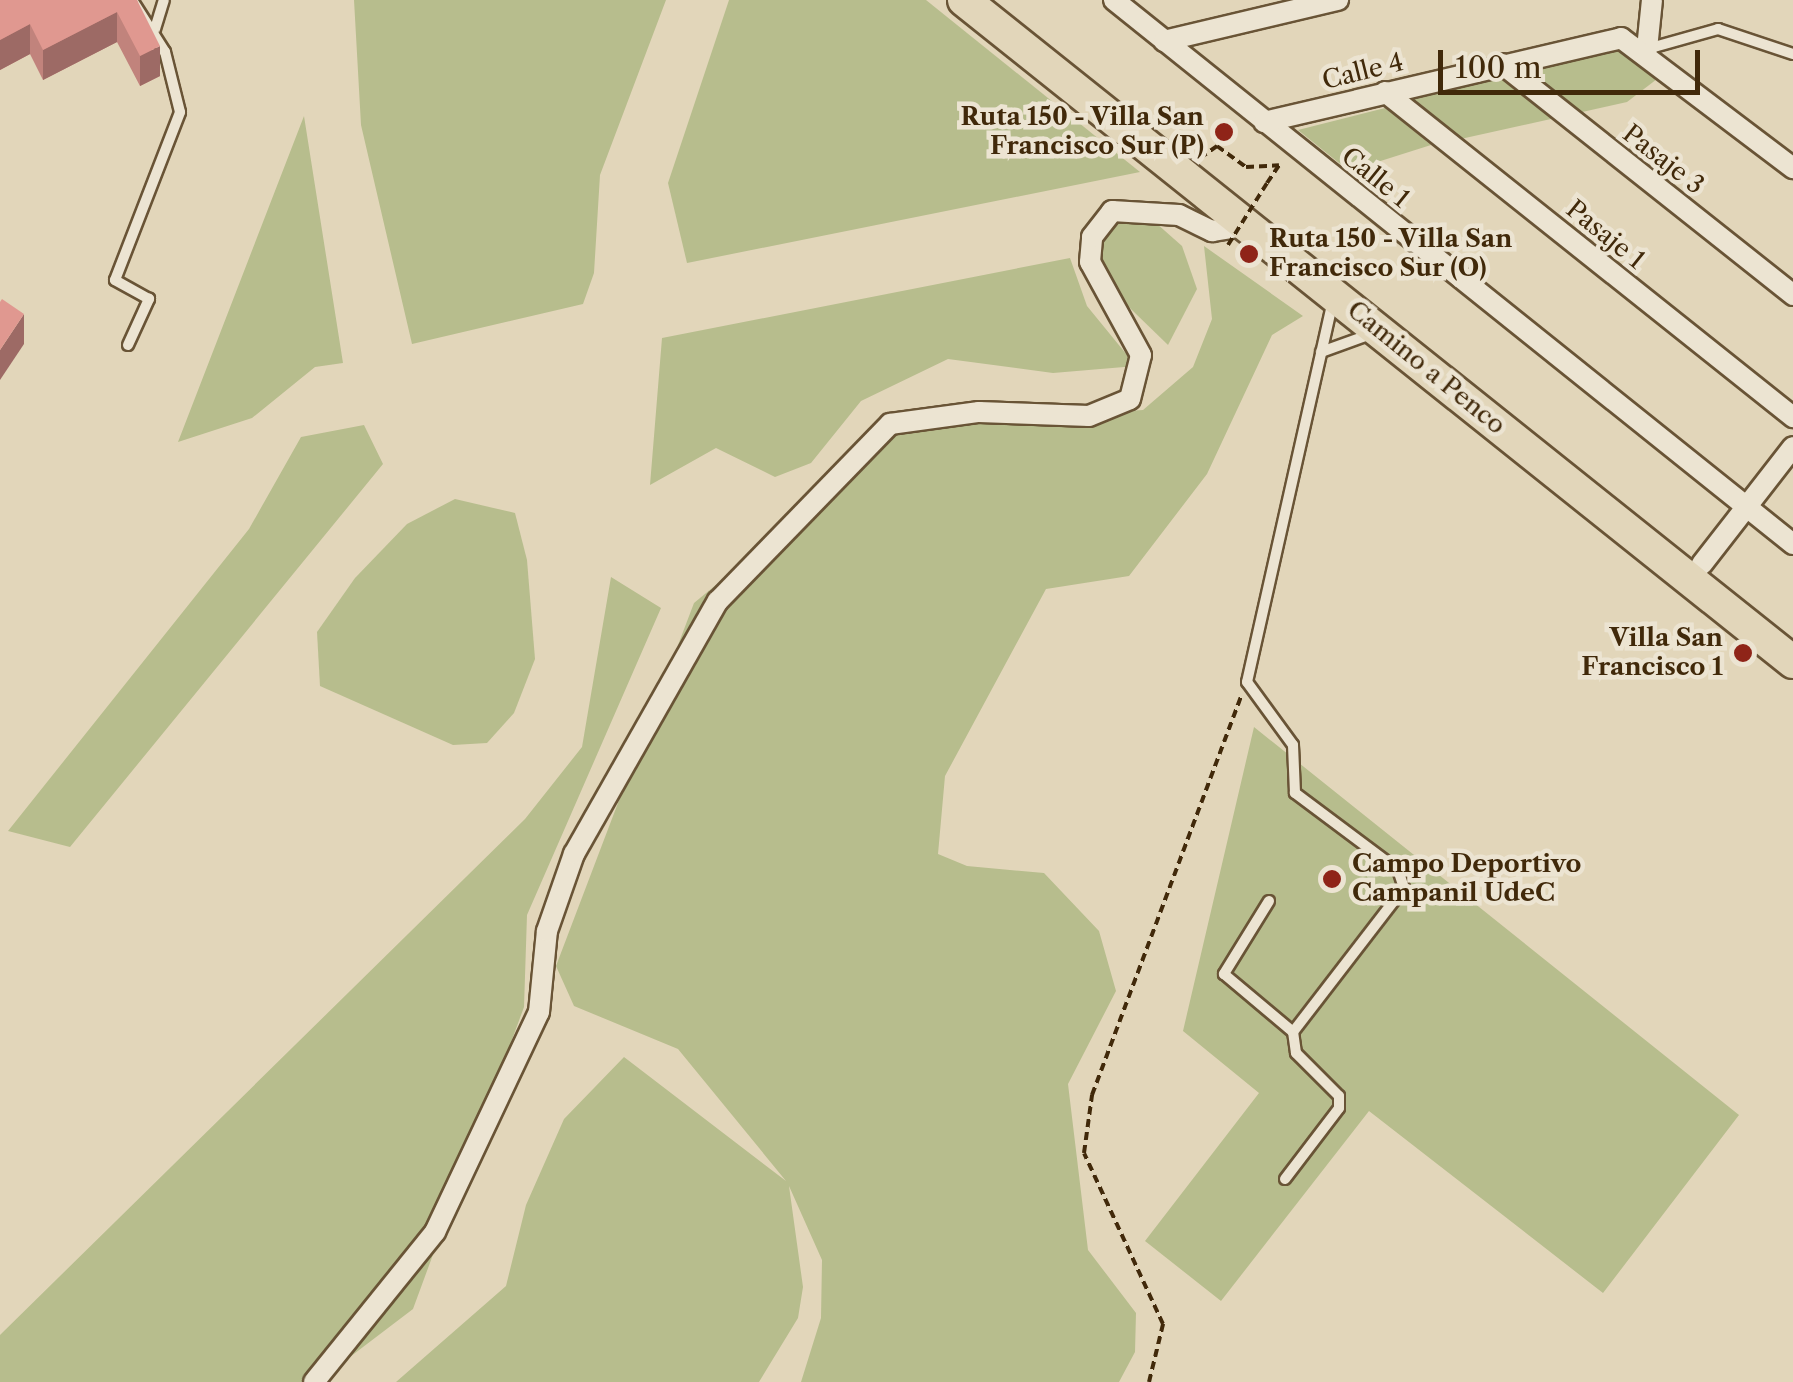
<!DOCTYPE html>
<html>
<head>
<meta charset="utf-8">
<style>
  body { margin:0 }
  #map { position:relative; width:1793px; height:1382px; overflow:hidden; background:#e2d6ba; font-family:"Libre Caslon Text",serif }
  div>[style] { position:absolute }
  .green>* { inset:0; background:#b7bd8d }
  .path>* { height:4px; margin-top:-2px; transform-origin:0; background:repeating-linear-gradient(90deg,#41290a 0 8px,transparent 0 13px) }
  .roads { filter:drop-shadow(2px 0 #695436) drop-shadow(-2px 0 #695436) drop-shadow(0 2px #695436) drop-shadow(0 -2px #695436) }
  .service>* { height:10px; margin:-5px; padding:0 5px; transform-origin:5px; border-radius:5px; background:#ece4d2 }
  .minor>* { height:20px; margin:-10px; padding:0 10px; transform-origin:10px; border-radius:10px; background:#ece4d2 }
  .trunk>* { height:32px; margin:-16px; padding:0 16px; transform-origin:16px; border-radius:16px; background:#e2d6ba }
  .path-bridge>* { height:4px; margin-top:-2px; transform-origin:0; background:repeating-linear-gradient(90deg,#41290a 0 8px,transparent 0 13px) }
  .wall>* { inset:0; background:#c1837c }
  .shaded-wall>* { inset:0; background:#9d6a65 }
  .building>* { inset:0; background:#e09890 }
  .dots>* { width:28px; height:28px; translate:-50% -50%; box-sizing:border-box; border:5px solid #ece4d2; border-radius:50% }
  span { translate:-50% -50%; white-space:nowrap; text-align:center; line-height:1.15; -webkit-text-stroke:9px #ece4d2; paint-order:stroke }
  .street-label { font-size:25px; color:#41290a }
  .poi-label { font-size:25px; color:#41290a; font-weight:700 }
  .right { translate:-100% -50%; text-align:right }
  .left { translate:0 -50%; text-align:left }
  .scale { position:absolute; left:1438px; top:50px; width:262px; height:45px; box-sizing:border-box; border:5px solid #41290a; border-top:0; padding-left:12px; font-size:30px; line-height:35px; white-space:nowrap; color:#41290a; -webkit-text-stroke:8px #ece4d2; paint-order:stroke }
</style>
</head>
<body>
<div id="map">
  <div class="green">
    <div style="clip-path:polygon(354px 0,666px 0,600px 175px,594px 273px,583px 304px,412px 344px,361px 125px)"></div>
    <div style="clip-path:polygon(729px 0,926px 0,1140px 172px,687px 263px,668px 183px)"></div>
    <div style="clip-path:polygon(1618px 50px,1657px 79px,1627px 102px,1456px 140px,1403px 98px)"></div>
    <div style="clip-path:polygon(1385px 108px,1431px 145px,1349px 171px,1298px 130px)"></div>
    <div style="clip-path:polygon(304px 116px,343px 363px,315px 367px,252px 418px,178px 442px)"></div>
    <div style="clip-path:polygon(1147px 215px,1182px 246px,1197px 289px,1168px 345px,1100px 279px,1093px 228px)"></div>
    <div style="clip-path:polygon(1204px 246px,1303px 316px,1272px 335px,1207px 474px,1129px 576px,1046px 589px,945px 776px,938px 854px,967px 866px,1044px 873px,1099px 931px,1116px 991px,1068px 1084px,1088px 1250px,1136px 1313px,1135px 1352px,1119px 1382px,801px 1382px,821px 1318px,822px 1260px,789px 1186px,803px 1287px,798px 1318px,759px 1382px,396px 1382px,506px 1286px,526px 1205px,564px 1119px,624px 1057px,786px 1181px,678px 1049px,574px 1006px,556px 966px,694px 603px,803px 513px,882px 426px,1143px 410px,1193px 367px,1212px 319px)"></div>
    <div style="clip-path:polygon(1070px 258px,1087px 306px,1136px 366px,1053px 373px,948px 359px,861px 401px,811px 463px,775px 477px,716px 448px,650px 485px,662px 338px)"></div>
    <div style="clip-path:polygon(364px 425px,383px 464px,70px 847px,8px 831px,249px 529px,301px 437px)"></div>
    <div style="clip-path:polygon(455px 499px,515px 513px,527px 560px,535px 659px,514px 713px,487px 743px,453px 745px,320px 686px,317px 632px,355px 578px,407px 524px)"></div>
    <div style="clip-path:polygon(611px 577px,661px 608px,527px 915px,524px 1007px,413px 1309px,317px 1382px,0 1382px,0 1335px,525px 819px,582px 747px)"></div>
    <div style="clip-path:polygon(1254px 727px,1739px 1115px,1603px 1293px,1369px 1111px,1221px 1301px,1145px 1241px,1259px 1093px,1183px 1031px)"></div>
  </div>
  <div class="path">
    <div style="left:1200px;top:158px;width:21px;rotate:-35deg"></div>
    <div style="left:1217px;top:146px;width:36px;rotate:36deg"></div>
    <div style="left:1246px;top:167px;width:33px;rotate:-3deg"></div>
    <div style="left:1267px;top:183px;width:22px;rotate:-56deg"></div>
    <div style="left:1149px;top:1382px;width:60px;rotate:-76.4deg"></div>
    <div style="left:1163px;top:1324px;width:188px;rotate:-114.8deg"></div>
    <div style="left:1084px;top:1153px;width:59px;rotate:-82.1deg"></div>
    <div style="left:1092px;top:1095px;width:426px;rotate:-69.5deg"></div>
  </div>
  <div class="roads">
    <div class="service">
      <div style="left:155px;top:29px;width:30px;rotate:-73deg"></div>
      <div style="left:1647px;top:49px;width:74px;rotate:-15.7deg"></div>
      <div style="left:1718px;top:29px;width:79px;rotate:18.4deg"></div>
      <div style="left:128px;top:345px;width:51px;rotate:-65.5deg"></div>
      <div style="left:149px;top:299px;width:39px;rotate:-151deg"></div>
      <div style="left:115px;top:280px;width:180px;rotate:-68.8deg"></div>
      <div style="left:180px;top:112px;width:62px;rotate:-104deg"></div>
      <div style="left:165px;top:52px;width:62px;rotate:-122.4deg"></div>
      <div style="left:1321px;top:352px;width:53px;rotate:-19.8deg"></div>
      <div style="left:1269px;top:901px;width:86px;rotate:121.7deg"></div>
      <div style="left:1224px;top:974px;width:90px;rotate:40deg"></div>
      <div style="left:1285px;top:1179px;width:89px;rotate:-52.7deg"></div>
      <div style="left:1339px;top:1108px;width:12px;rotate:-90deg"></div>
      <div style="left:1339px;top:1096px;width:61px;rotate:-135deg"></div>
      <div style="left:1296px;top:1053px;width:21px;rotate:-98deg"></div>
      <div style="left:1293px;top:1032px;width:182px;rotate:-52.4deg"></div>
      <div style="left:1404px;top:888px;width:19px;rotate:-108deg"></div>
      <div style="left:1398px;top:870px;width:129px;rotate:-143.2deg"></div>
      <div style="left:1295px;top:793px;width:48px;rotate:-92.4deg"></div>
      <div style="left:1293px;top:745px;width:78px;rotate:-126.1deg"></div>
      <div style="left:1247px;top:682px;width:392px;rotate:-77.3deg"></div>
    </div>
    <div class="minor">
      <div style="left:1114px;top:0;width:870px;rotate:38.7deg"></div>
      <div style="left:1164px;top:41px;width:179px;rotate:-13.3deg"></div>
      <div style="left:1647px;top:49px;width:49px;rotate:-84.2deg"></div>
      <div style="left:1502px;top:64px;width:372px;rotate:38.4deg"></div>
      <div style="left:1385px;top:92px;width:522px;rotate:38.54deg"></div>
      <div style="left:1264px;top:122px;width:367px;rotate:-13.2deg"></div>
      <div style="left:1621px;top:38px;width:216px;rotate:37.1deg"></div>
      <div style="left:1702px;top:564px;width:148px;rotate:-52.1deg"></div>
      <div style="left:314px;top:1382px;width:193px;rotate:-51.1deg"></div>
      <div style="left:435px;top:1232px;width:243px;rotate:-64.7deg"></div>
      <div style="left:539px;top:1012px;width:81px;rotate:-84.4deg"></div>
      <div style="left:547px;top:931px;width:82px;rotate:-70.7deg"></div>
      <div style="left:574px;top:854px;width:291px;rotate:-60.4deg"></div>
      <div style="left:718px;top:601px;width:247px;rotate:-45.8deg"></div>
      <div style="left:890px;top:424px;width:90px;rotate:-7.7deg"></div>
      <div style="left:979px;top:412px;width:110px;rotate:2.1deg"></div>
      <div style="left:1089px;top:416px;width:44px;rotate:-22.5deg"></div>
      <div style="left:1130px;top:399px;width:45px;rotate:-76deg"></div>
      <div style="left:1141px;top:355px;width:106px;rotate:-118.7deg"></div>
      <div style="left:1090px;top:262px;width:25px;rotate:-85deg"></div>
      <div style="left:1092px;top:237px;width:33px;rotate:-52deg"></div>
      <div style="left:1112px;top:211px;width:67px;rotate:3.4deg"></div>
      <div style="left:1179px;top:215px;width:37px;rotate:26deg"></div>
      <div style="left:1212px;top:231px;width:36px;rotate:-9deg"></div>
    </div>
    <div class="trunk">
      <div style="left:964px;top:0;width:1061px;rotate:38.61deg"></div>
    </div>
  </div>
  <div class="path-bridge">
    <div style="left:1228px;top:245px;width:73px;rotate:-57.8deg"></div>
  </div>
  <div class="wall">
    <div style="clip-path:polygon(0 0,137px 0,160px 76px,140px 86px,117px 42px,43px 80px,30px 54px,0 70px)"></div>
  </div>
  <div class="shaded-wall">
    <div style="clip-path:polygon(117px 12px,117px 42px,43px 80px,43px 50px)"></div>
    <div style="clip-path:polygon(30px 24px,30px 54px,0 70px,0 40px)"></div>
    <div style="clip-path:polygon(160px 46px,160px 76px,140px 86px,140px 56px)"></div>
    <div style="clip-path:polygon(24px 314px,24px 344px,0 380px,0 350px)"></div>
  </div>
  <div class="building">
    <div style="clip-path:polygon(0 0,137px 0,160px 46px,140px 56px,117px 12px,43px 50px,30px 24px,0 40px)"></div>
    <div style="clip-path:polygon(2px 299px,24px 314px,0 350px,0 302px)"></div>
  </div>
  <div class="dots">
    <div style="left:1224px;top:132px;background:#8f2418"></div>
    <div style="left:1249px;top:254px;background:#8f2418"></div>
    <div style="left:1743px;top:653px;background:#8f2418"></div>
    <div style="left:1332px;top:879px;background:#8f2418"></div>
  </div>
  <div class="street-label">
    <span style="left:1363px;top:72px;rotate:-14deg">Calle 4</span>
    <span style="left:1663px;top:160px;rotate:38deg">Pasaje 3</span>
    <span style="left:1375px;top:178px;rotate:39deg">Calle 1</span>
    <span style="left:1605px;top:235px;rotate:39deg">Pasaje 1</span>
    <span style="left:1426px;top:368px;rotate:39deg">Camino a Penco</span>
  </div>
  <div class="poi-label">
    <span class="right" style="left:1204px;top:132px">Ruta 150 - Villa San<br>Francisco Sur (P)</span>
    <span class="left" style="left:1269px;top:254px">Ruta 150 - Villa San<br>Francisco Sur (O)</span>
    <span class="right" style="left:1723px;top:653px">Villa San<br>Francisco 1</span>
    <span class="left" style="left:1352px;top:879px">Campo Deportivo<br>Campanil UdeC</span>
  </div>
  <div class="scale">100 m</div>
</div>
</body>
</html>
